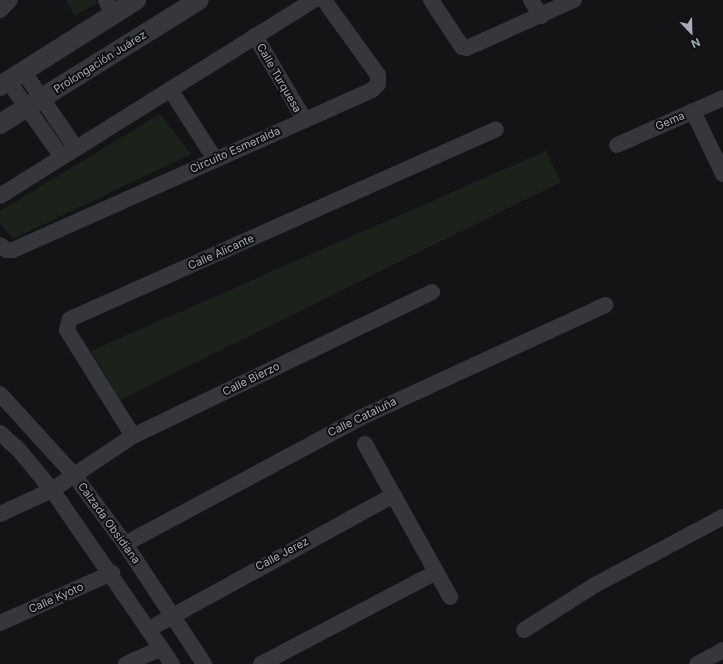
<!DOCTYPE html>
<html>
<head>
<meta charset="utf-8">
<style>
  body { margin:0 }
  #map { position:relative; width:723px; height:664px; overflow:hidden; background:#141416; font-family:Inter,sans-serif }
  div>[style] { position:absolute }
  .green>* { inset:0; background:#1a221a }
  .minor>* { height:16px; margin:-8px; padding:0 8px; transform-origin:8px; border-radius:8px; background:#35373c }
  .tertiary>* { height:20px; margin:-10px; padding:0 10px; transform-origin:10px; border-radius:10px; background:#35373c }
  span { translate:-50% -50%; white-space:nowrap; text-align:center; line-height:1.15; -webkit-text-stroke:4px #0f0f11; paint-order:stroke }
  .street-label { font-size:11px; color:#a5adb8 }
  .north { position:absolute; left:671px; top:12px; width:40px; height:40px; -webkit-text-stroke:3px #0f0f11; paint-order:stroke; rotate:157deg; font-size:11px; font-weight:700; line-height:16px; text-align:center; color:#a5adb8 }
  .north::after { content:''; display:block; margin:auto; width:14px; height:18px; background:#a5adb8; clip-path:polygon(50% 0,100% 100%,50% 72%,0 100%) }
</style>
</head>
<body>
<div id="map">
  <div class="green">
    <div style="clip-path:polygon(66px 0,95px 0,97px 3px,75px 16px)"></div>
    <div style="clip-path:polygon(160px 114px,191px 154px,13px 239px,0 223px,0 211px)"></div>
    <div style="clip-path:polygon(546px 151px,561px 182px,120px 400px,91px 351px)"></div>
  </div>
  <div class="minor">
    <div style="left:106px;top:0;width:17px;rotate:65deg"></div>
    <div style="left:431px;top:0;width:56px;rotate:56.6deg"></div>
    <div style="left:462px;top:47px;width:5px;rotate:11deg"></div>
    <div style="left:467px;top:48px;width:117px;rotate:-24.2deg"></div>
    <div style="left:531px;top:0;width:19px;rotate:58deg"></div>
    <div style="left:0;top:10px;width:14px;rotate:-45deg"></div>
    <div style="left:255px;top:36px;width:96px;rotate:59.4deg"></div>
    <div style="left:23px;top:71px;width:93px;rotate:55.5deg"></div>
    <div style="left:8px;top:81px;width:93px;rotate:54.6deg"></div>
    <div style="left:170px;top:89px;width:83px;rotate:57.3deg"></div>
    <div style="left:693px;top:111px;width:70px;rotate:64.5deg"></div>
    <div style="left:617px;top:145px;width:116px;rotate:-23.9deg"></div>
    <div style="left:0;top:196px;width:370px;rotate:-32deg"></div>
    <div style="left:0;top:245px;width:8px;rotate:40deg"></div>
    <div style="left:6px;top:250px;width:7px"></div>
    <div style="left:13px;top:250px;width:393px;rotate:-24deg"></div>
    <div style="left:372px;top:90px;width:8px;rotate:-45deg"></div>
    <div style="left:378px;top:84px;width:9px;rotate:-90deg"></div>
    <div style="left:378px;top:75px;width:92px;rotate:-125.8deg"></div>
    <div style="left:0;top:394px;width:110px;rotate:47.6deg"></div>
    <div style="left:74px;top:475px;width:86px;rotate:53.5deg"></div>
    <div style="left:125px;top:544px;width:144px;rotate:56.6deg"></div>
    <div style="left:0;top:433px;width:25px;rotate:42deg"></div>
    <div style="left:19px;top:450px;width:52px;rotate:50.5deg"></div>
    <div style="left:52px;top:490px;width:211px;rotate:55.4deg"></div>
    <div style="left:133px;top:436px;width:125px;rotate:-121.9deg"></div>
    <div style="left:67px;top:330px;width:11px;rotate:-75deg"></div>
    <div style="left:70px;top:319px;width:466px;rotate:-24deg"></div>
    <div style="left:365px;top:444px;width:175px;rotate:60.9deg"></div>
    <div style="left:0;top:514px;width:57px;rotate:-24.8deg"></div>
    <div style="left:52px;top:490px;width:97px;rotate:-33.7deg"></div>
    <div style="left:133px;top:436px;width:332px;rotate:-25.7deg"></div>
    <div style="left:125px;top:544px;width:269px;rotate:-28.2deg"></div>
    <div style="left:362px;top:417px;width:268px;rotate:-24.7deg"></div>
    <div style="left:0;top:623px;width:123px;rotate:-24.1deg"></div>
    <div style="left:149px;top:629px;width:279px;rotate:-28.7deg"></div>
    <div style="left:524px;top:630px;width:84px;rotate:-32.4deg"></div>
    <div style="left:595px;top:585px;width:145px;rotate:-28deg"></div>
    <div style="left:126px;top:664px;width:39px;rotate:-24deg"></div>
    <div style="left:261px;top:664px;width:198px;rotate:-27.7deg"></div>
    <div style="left:697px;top:664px;width:30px;rotate:-28deg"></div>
  </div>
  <div class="tertiary">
    <div style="left:0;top:86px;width:161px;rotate:-32.3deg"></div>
    <div style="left:0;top:124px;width:234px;rotate:-31.9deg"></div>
  </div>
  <div class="street-label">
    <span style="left:100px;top:62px;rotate:-32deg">Prolongación Juárez</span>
    <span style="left:279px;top:78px;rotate:60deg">Calle Turquesa</span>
    <span style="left:670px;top:121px;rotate:-24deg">Gema</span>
    <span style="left:235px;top:150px;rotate:-24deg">Circuito Esmeralda</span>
    <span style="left:221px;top:252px;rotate:-24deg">Calle Alicante</span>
    <span style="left:251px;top:379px;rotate:-26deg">Calle Bierzo</span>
    <span style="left:362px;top:417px;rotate:-26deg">Calle Cataluña</span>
    <span style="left:109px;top:523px;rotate:54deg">Calzada Obsidiana</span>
    <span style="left:282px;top:554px;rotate:-28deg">Calle Jerez</span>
    <span style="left:56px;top:598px;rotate:-24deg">Calle Kyoto</span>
  </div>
  <div class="north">N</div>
</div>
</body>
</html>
